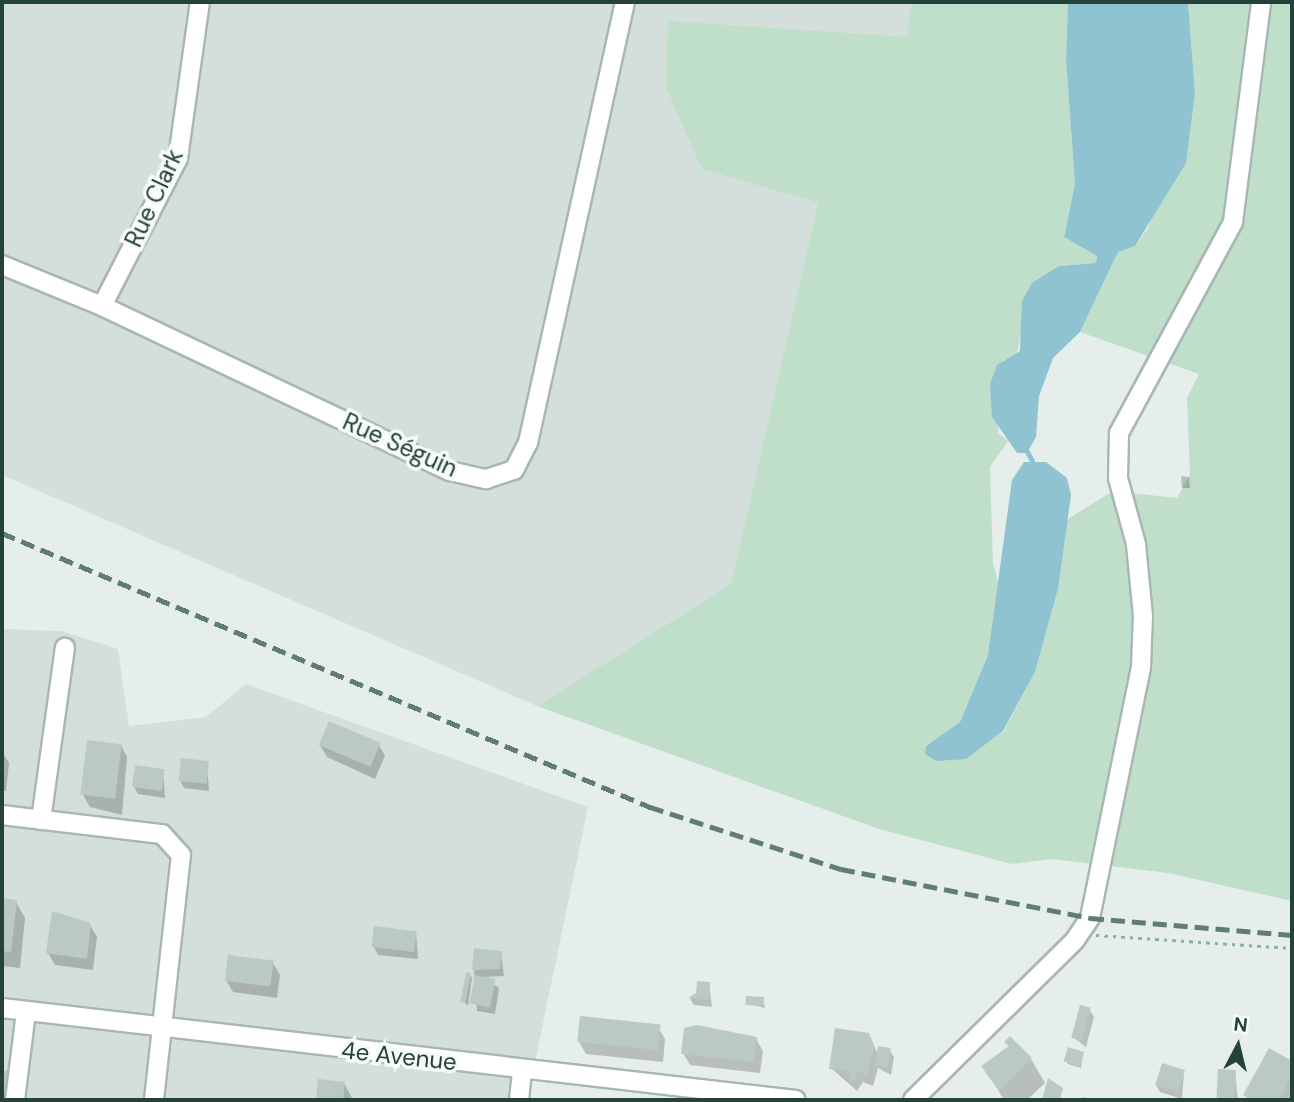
<!DOCTYPE html>
<html>
<head>
<meta charset="utf-8">
<style>
  body { margin:0 }
  #map { position:relative; width:1294px; height:1102px; overflow:hidden; background:#e6eeeb; font-family:"DM Sans",sans-serif }
  div>[style] { position:absolute }
  .built>* { inset:0; background:#d4deda }
  .green>* { inset:0; background:#bfdfca }
  .water>* { inset:0; background:#8fc3d2 }
  .shadow>* { inset:0; background:#0003 }
  .stream>* { height:4.5px; margin:-2.25px; padding:0 2.25px; transform-origin:2.25px; border-radius:2.25px; background:#8fc3d2 }
  .building>* { inset:0; background:#bbc9c4; transform-origin:0 0 }
  .path>* { height:2.5px; margin-top:-1.25px; transform-origin:0; background:repeating-linear-gradient(90deg,#87b2a7 0 3.5px,transparent 0 8.5px) }
  .roads { filter:drop-shadow(2px 0 #a8b7b3) drop-shadow(-2px 0 #a8b7b3) drop-shadow(0 2px #a8b7b3) drop-shadow(0 -2px #a8b7b3) }
  .minor>* { height:18px; margin:-9px; padding:0 9px; transform-origin:9px; border-radius:9px; background:#fff }
  .rail>* { height:4.5px; margin-top:-2.25px; transform-origin:0; background:repeating-linear-gradient(90deg,#5f7c76 0 14px,transparent 0 21px) }
  span { translate:-50% -50%; white-space:nowrap; text-align:center; line-height:1.15; -webkit-text-stroke:7px #f6fbf9; paint-order:stroke }
  .street-label { font-size:24px; color:#24413b }
  .frame { position:absolute; inset:0; border:4px solid #24413b; pointer-events:none }
  .north { position:absolute; left:1203px; top:1011px; width:70px; height:70px; -webkit-text-stroke:5px #f6fbf9; paint-order:stroke; rotate:7deg; font-size:19px; font-weight:700; line-height:28px; text-align:center; color:#24413b }
  .north::after { content:''; display:block; margin:auto; width:24px; height:32px; background:#24413b; clip-path:polygon(50% 0,100% 100%,50% 72%,0 100%) }
</style>
</head>
<body>
<div id="map">
  <div class="built">
    <div style="clip-path:polygon(2px 2px,911px 2px,907px 49px,702px 169px,818px 203px,731px 584px,537px 706px,2px 475px)"></div>
    <div style="clip-path:polygon(2px 629px,61px 631px,118px 649px,129px 726px,206px 717px,246px 684px,588px 807px,527px 1100px,2px 1100px)"></div>
  </div>
  <div class="green">
    <div style="clip-path:polygon(911px 2px,1068px 2px,1066px 60px,1075px 184px,1064px 237px,1097px 256px,1096px 263px,1059px 266px,1020px 338px,1016px 359px,1003px 360px,998px 433px,1008px 441px,990px 467px,993px 564px,1001px 593px,988px 655px,960px 722px,926px 746px,966px 758px,1004px 731px,1035px 672px,1058px 589px,1066px 520px,1113px 491px,1177px 498px,1190px 475px,1187px 398px,1199px 374px,1080px 332px,1118px 252px,1135px 246px,1148px 228px,1195px 93px,1188px 2px,1292px 2px,1292px 901px,1168px 873px,1052px 859px,1012px 864px,879px 829px,537px 706px,731px 584px,818px 203px,702px 169px,666px 87px,668px 21px,907px 37px)"></div>
  </div>
  <div class="water">
    <div style="clip-path:polygon(1068px 2px,1188px 2px,1195px 93px,1186px 163px,1135px 246px,1118px 252px,1080px 332px,1053px 358px,1039px 396px,1036px 437px,1027px 453px,1017px 453px,992px 417px,990px 384px,997px 365px,1020px 351px,1022px 301px,1032px 283px,1059px 266px,1096px 263px,1097px 256px,1064px 237px,1075px 184px,1066px 60px)"></div>
    <div style="clip-path:polygon(1024px 462px,1046px 462px,1067px 478px,1071px 495px,1058px 589px,1035px 672px,1003px 731px,966px 759px,936px 761px,925px 754px,926px 746px,960px 722px,988px 655px,1012px 480px)"></div>
  </div>
  <div class="shadow">
    <div style="clip-path:polygon(1181px 476px,1189px 477px,1190px 488px,1182px 488px)"></div>
    <div style="clip-path:polygon(121px 745px,127px 757px,122px 815px,90px 807px,83px 795px)"></div>
    <div style="clip-path:polygon(320px 745px,379px 745px,385px 756px,375px 779px,327px 757px)"></div>
    <div style="clip-path:polygon(2px 751px,9px 763px,6px 791px,2px 791px)"></div>
    <div style="clip-path:polygon(207px 763px,209px 791px,184px 788px,180px 780px)"></div>
    <div style="clip-path:polygon(163px 771px,165px 798px,138px 794px,134px 787px)"></div>
    <div style="clip-path:polygon(2px 900px,16px 902px,25px 918px,20px 968px,2px 966px)"></div>
    <div style="clip-path:polygon(90px 925px,97px 937px,93px 970px,55px 965px,48px 953px)"></div>
    <div style="clip-path:polygon(416px 932px,418px 959px,378px 955px,374px 947px)"></div>
    <div style="clip-path:polygon(501px 952px,504px 976px,483px 977px,499px 988px,495px 1014px,477px 1011px,474px 970px)"></div>
    <div style="clip-path:polygon(273px 963px,280px 975px,277px 998px,233px 992px,226px 980px)"></div>
    <div style="clip-path:polygon(470px 975px,472px 978px,468px 1006px,464px 1002px)"></div>
    <div style="clip-path:polygon(709px 983px,712px 1007px,694px 1005px,690px 999px)"></div>
    <div style="clip-path:polygon(763px 999px,765px 1008px,748px 1004px)"></div>
    <div style="clip-path:polygon(1090px 1010px,1094px 1017px,1086px 1047px,1073px 1037px)"></div>
    <div style="clip-path:polygon(658px 1027px,665px 1039px,663px 1062px,586px 1054px,579px 1042px)"></div>
    <div style="clip-path:polygon(686px 1030px,756px 1039px,763px 1051px,760px 1073px,690px 1065px,683px 1053px)"></div>
    <div style="clip-path:polygon(868px 1035px,878px 1054px,889px 1050px,894px 1057px,891px 1075px,878px 1068px,873px 1086px,863px 1082px,857px 1091px,831px 1068px)"></div>
    <div style="clip-path:polygon(1007px 1042px,1031px 1059px,1045px 1083px,1027px 1100px,1004px 1100px,984px 1067px,1010px 1048px)"></div>
    <div style="clip-path:polygon(1269px 1051px,1292px 1063px,1291px 1100px,1249px 1100px,1245px 1095px)"></div>
    <div style="clip-path:polygon(1083px 1053px,1081px 1068px,1068px 1064px,1066px 1061px)"></div>
    <div style="clip-path:polygon(1184px 1072px,1182px 1099px,1160px 1092px,1156px 1085px)"></div>
    <div style="clip-path:polygon(1235px 1072px,1238px 1100px,1219px 1100px,1217px 1098px)"></div>
    <div style="clip-path:polygon(320px 1080px,344px 1083px,353px 1100px,318px 1100px)"></div>
    <div style="clip-path:polygon(1083px 1097px,1096px 1100px,1082px 1100px)"></div>
  </div>
  <div class="stream">
    <div style="left:1026px;top:449px;width:13px;rotate:61deg"></div>
  </div>
  <div class="building">
    <div style="left:329px;top:721px;width:56px;height:26px;rotate:23deg"></div>
    <div style="left:87px;top:740px;width:35px;height:55px;rotate:7deg"></div>
    <div style="left:181px;top:758px;width:28px;height:23px;rotate:6deg"></div>
    <div style="left:135px;top:765px;width:30px;height:22px;rotate:8deg"></div>
    <div style="clip-path:polygon(2px 898px,17px 900px,11px 952px,2px 951px)"></div>
    <div style="clip-path:polygon(52px 911px,91px 923px,87px 959px,46px 953px)"></div>
    <div style="left:374px;top:926px;width:43px;height:21px;rotate:7deg"></div>
    <div style="clip-path:polygon(474px 948px,502px 951px,500px 969px,472px 970px)"></div>
    <div style="left:228px;top:955px;width:46px;height:26px;rotate:7deg"></div>
    <div style="left:466px;top:972px;width:5px;height:31px;rotate:11deg"></div>
    <div style="left:475px;top:975px;width:21px;height:29px;rotate:11deg"></div>
    <div style="clip-path:polygon(697px 981px,710px 982px,708px 1000px,688px 998px,696px 993px)"></div>
    <div style="left:746px;top:996px;width:18px;height:9px;rotate:3deg"></div>
    <div style="left:1080px;top:1005px;width:11px;height:34px;rotate:15deg"></div>
    <div style="left:580px;top:1016px;width:81px;height:26px;rotate:6deg"></div>
    <div style="clip-path:polygon(697px 1025px,757px 1037px,754px 1062px,681px 1054px,684px 1028px)"></div>
    <div style="clip-path:polygon(835px 1028px,869px 1033px,875px 1047px,867px 1075px,857px 1071px,855px 1080px,848px 1079px,850px 1071px,829px 1069px)"></div>
    <div style="clip-path:polygon(1010px 1036px,1032px 1058px,999px 1091px,981px 1066px,1009px 1046px,1004px 1042px)"></div>
    <div style="left:878px;top:1046px;width:13px;height:20px;rotate:9deg"></div>
    <div style="left:1068px;top:1047px;width:17px;height:15px;rotate:17deg"></div>
    <div style="clip-path:polygon(1269px 1048px,1292px 1061px,1292px 1075px,1279px 1100px,1254px 1100px,1243px 1095px)"></div>
    <div style="left:1162px;top:1063px;width:24px;height:23px;rotate:17deg"></div>
    <div style="left:1218px;top:1069px;width:18px;height:30px;rotate:3deg"></div>
    <div style="clip-path:polygon(2px 1070px,8px 1071px,9px 1100px,2px 1100px)"></div>
    <div style="clip-path:polygon(1048px 1078px,1063px 1088px,1060px 1100px,1042px 1100px)"></div>
    <div style="clip-path:polygon(318px 1079px,345px 1082px,343px 1100px,316px 1100px)"></div>
  </div>
  <div class="path">
    <div style="left:1096px;top:935px;width:196px;rotate:3.8deg"></div>
  </div>
  <div class="roads">
    <div class="minor">
      <div style="left:2px;top:265px;width:108px;rotate:22.3deg"></div>
      <div style="left:102px;top:306px;width:385px;rotate:25.4deg"></div>
      <div style="left:450px;top:471px;width:37px;rotate:13deg"></div>
      <div style="left:486px;top:479px;width:29px;rotate:-18deg"></div>
      <div style="left:514px;top:470px;width:30px;rotate:-63deg"></div>
      <div style="left:528px;top:443px;width:452px;rotate:-77.6deg"></div>
      <div style="left:102px;top:306px;width:166px;rotate:-62.8deg"></div>
      <div style="left:178px;top:158px;width:158px;rotate:-82deg"></div>
      <div style="left:2px;top:815px;width:161px;rotate:6.8deg"></div>
      <div style="left:162px;top:834px;width:28px;rotate:48deg"></div>
      <div style="left:181px;top:855px;width:246px;rotate:96.3deg"></div>
      <div style="left:41px;top:820px;width:174px;rotate:-82.1deg"></div>
      <div style="left:2px;top:1008px;width:799px;rotate:6.61deg"></div>
      <div style="left:15px;top:1100px;width:89px;rotate:-82.9deg"></div>
      <div style="left:519px;top:1100px;width:30px;rotate:-84deg"></div>
      <div style="left:913px;top:1100px;width:228px;rotate:-44.6deg"></div>
      <div style="left:1075px;top:940px;width:27px;rotate:-56deg"></div>
      <div style="left:1090px;top:918px;width:256px;rotate:-78.5deg"></div>
      <div style="left:1141px;top:667px;width:51px;rotate:-87.8deg"></div>
      <div style="left:1143px;top:616px;width:72px;rotate:-95.6deg"></div>
      <div style="left:1136px;top:544px;width:68px;rotate:-105.3deg"></div>
      <div style="left:1118px;top:478px;width:45px;rotate:-88.7deg"></div>
      <div style="left:1119px;top:433px;width:240px;rotate:-61.6deg"></div>
      <div style="left:1233px;top:222px;width:222px;rotate:-82.7deg"></div>
    </div>
  </div>
  <div class="rail">
    <div style="left:2px;top:533px;width:704px;rotate:22.92deg"></div>
    <div style="left:650px;top:807px;width:201px;rotate:18deg"></div>
    <div style="left:841px;top:869px;width:254px;rotate:11.1deg"></div>
    <div style="left:1090px;top:918px;width:203px;rotate:4.8deg"></div>
  </div>
  <div class="street-label">
    <span style="left:154px;top:198px;rotate:-65deg">Rue Clark</span>
    <span style="left:400px;top:445px;rotate:24deg">Rue Séguin</span>
    <span style="left:399px;top:1056px;rotate:6deg">4e Avenue</span>
  </div>
  <div class="frame"></div>
  <div class="north">N</div>
</div>
</body>
</html>
